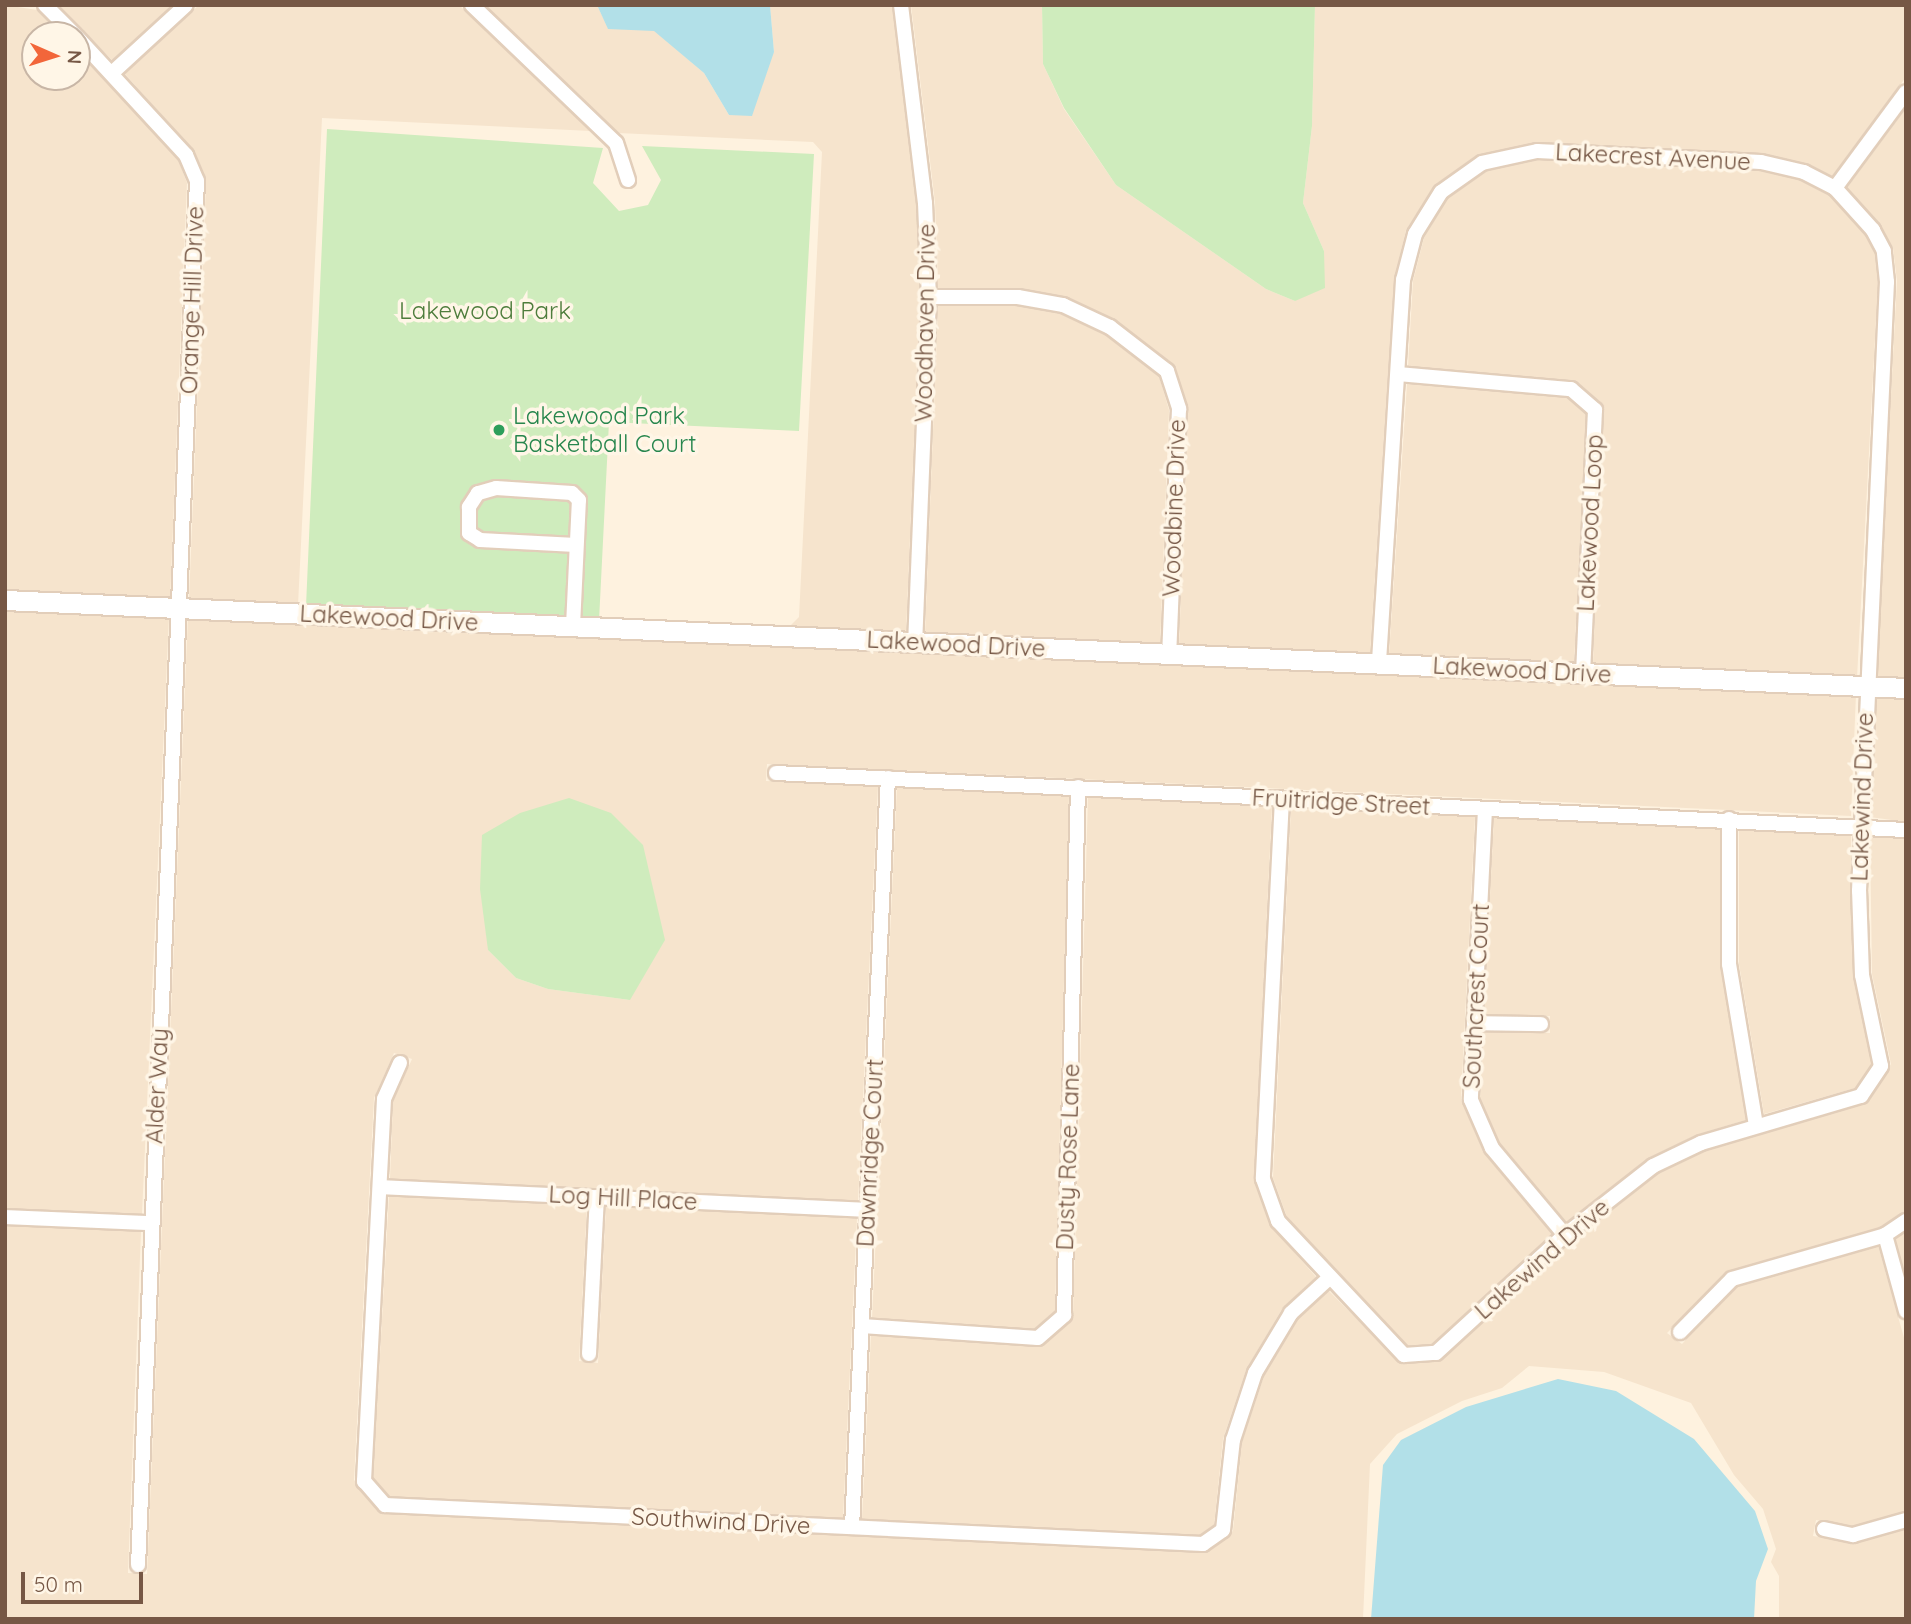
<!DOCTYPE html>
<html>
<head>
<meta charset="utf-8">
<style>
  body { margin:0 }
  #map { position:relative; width:1911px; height:1624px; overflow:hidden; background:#fef2df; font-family:Quicksand,sans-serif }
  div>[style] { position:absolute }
  .residential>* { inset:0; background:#f6e4cd }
  .green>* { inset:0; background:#cfecbd }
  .water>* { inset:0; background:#b2e0e8 }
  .roads { filter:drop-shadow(2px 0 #e2ceba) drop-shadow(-2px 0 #e2ceba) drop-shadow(0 2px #e2ceba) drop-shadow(0 -2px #e2ceba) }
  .street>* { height:14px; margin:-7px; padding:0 7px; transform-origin:7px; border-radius:7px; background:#fff }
  .secondary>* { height:19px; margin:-9.5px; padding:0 9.5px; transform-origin:9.5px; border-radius:9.5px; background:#fff }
  .dots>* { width:19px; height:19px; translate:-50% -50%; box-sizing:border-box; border:4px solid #fff6e7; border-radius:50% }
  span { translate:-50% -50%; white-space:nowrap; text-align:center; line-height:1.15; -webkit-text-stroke:7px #fff6e7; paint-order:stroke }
  .street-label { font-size:24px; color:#765745 }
  .park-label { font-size:24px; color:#4e7d3c }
  .leisure-label { font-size:24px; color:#27864d }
  .left { translate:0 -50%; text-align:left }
  .frame { position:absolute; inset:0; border:7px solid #765745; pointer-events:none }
  .north { position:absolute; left:21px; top:21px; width:70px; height:70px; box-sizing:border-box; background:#fff6e7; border:2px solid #c8b6a6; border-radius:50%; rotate:93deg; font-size:19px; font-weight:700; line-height:28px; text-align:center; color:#765745 }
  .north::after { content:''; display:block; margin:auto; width:24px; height:32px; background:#f2663a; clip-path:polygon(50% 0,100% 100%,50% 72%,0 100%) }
  .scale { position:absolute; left:21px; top:1572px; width:122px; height:32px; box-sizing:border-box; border:4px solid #765745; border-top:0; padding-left:9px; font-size:21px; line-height:24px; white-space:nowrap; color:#765745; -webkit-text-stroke:5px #fff6e7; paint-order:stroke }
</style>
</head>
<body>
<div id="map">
  <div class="residential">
    <div style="clip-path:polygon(5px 5px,37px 10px,62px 35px,35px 35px,35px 77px,77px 77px,77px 50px,178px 159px,187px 183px,170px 599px,5px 591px)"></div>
    <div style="clip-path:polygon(58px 5px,173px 5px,113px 61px)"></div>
    <div style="clip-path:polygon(199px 5px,459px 5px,591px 131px,322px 118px,298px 605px,189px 600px,206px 182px,193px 150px,125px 74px)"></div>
    <div style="clip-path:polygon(485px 5px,597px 5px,608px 28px,654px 30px,704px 73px,729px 115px,774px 52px,770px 5px,892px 5px,916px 203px,920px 297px,906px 633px,742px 625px,791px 625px,799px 617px,822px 152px,813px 142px,618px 133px)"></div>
    <div style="clip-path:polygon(911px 5px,1042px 5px,1043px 64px,1064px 109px,1116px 185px,1266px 289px,1295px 301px,1324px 251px,1303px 203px,1312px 126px,1315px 5px,1906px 5px,1906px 77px,1832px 177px,1807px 164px,1762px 154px,1538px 143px,1480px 155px,1435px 185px,1406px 230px,1394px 280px,1370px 654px,1179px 646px,1188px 410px,1176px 369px,1116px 321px,1067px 297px,1017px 288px,938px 289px,935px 202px)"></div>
    <div style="clip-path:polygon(1906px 108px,1906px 680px,1876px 679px,1897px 281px,1893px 248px,1880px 225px,1847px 188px)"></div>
    <div style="clip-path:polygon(1538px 160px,1760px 171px,1801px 180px,1829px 195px,1865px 234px,1875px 253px,1878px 282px,1857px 678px,1593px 665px,1602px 404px,1572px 381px,1408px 367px,1413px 281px,1424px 238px,1448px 197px,1487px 171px)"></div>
    <div style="clip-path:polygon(1017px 305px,1059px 313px,1105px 334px,1159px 376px,1169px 410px,1160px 645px,925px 634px,938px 306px)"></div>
    <div style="clip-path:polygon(1407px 384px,1567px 397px,1586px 413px,1574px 664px,1389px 655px)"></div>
    <div style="clip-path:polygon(5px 608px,169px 616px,142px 1214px,5px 1209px)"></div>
    <div style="clip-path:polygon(evenodd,188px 617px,1856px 694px,1851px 816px,767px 764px,766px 781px,878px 786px,858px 1201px,390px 1179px,393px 1101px,412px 1059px,394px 1053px,374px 1098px,354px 1480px,385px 1513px,1209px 1551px,1233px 1531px,1242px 1442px,1264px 1376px,1299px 1318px,1328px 1290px,1397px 1360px,1437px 1361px,1572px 1242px,1659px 1173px,1705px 1151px,1869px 1100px,1891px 1064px,1872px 974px,1870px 834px,1906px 838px,1906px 1211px,1881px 1227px,1729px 1271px,1667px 1333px,1682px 1344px,1738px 1286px,1878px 1245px,1906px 1345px,1906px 1511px,1853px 1526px,1816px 1520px,1813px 1536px,1856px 1543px,1906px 1529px,1906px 1619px,1779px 1619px,1779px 1576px,1771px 1562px,1776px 1549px,1763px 1509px,1734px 1475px,1691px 1403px,1604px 1372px,1529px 1366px,1502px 1388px,1462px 1401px,1397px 1434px,1370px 1464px,1363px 1619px,5px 1619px,5px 1225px,141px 1231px,128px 1573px,147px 1574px,188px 617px,488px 950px,630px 1000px,548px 989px,516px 978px,488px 950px)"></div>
    <div style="clip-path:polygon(1875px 695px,1906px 697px,1906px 822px,1870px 817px)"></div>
    <div style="clip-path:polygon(897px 787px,1069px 795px,1055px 1311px,1034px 1329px,872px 1319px)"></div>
    <div style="clip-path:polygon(1088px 796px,1272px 807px,1254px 1179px,1271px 1226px,1316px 1277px,1282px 1309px,1246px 1370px,1223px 1439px,1214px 1526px,1200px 1535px,862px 1519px,871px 1335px,1038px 1346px,1073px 1315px)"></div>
    <div style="clip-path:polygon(1291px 808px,1475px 817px,1461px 1099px,1484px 1153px,1553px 1235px,1432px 1345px,1408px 1346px,1341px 1278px,1287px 1217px,1273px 1178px)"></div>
    <div style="clip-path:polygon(1494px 817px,1720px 827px,1720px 965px,1746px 1120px,1696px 1135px,1649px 1158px,1567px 1223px,1500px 1144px,1480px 1099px,1483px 1031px,1550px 1033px,1550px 1016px,1484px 1015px)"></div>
    <div style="clip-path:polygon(1739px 828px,1851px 832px,1853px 975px,1872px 1064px,1855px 1088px,1764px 1114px,1739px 964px)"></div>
    <div style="clip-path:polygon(389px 1196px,587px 1205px,579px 1361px,598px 1363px,606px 1206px,857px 1218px,843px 1518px,390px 1497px,373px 1478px)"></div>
    <div style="clip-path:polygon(1906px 1232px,1906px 1276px,1895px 1238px)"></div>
  </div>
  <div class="green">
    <div style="clip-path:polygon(1042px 5px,1315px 5px,1312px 126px,1303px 203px,1324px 251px,1325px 288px,1295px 301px,1266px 289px,1116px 185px,1064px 108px,1043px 64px)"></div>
    <div style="clip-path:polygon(327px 129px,603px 148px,593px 183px,619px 211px,648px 205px,661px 180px,642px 146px,814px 154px,799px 431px,609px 422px,599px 621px,306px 606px)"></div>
    <div style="clip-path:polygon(569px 798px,611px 813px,643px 845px,665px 940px,630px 1000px,548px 989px,516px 978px,488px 950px,480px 889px,482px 835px,520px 813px)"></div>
  </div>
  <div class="water">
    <div style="clip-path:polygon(597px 5px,770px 5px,774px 52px,752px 116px,729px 115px,704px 73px,654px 31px,608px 29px)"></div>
    <div style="clip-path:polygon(1558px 1379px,1616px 1391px,1694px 1439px,1755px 1511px,1768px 1549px,1756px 1581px,1754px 1619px,1371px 1619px,1383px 1465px,1401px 1440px,1466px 1407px)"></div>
  </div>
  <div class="roads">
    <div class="street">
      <div style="left:45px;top:5px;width:42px;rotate:45deg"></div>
      <div style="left:472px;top:5px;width:199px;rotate:43.8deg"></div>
      <div style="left:616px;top:143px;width:39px;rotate:72deg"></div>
      <div style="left:901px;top:5px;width:199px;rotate:83.1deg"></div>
      <div style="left:925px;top:203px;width:94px;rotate:87.6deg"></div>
      <div style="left:929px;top:297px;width:345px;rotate:92.3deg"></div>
      <div style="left:77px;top:37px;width:161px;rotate:47.3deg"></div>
      <div style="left:186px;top:155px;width:28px;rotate:67deg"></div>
      <div style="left:197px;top:181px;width:1385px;rotate:92.44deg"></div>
      <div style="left:112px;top:73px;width:100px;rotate:-42.6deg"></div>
      <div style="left:1835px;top:188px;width:119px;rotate:-53.5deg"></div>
      <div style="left:929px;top:297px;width:89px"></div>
      <div style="left:1018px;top:297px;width:46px;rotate:10.1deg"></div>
      <div style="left:1063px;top:305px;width:52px;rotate:25.1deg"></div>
      <div style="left:1110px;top:327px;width:72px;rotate:37.7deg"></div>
      <div style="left:1167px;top:371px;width:40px;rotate:72deg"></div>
      <div style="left:1179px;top:409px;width:244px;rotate:92.3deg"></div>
      <div style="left:1398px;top:374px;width:174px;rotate:5deg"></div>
      <div style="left:1571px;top:389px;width:32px;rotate:41deg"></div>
      <div style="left:1595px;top:410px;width:263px;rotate:92.6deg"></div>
      <div style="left:573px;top:626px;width:126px;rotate:-87.3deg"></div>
      <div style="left:579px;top:500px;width:10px;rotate:-135deg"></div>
      <div style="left:572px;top:493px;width:76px;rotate:-176.2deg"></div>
      <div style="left:496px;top:488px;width:19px;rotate:164deg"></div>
      <div style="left:478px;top:493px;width:17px;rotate:123deg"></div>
      <div style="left:469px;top:507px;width:26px;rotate:90deg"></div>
      <div style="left:469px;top:533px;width:13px;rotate:32deg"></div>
      <div style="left:480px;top:540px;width:96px;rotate:3deg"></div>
      <div style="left:776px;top:773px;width:1131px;rotate:2.89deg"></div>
      <div style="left:1282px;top:799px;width:380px;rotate:92.9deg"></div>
      <div style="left:1263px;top:1179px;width:45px;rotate:70.3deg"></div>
      <div style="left:1278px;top:1221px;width:184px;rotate:46.8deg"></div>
      <div style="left:1404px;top:1355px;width:32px;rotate:-4deg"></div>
      <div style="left:1436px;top:1353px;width:175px;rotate:-42.5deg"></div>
      <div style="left:1565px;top:1235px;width:112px;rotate:-38.1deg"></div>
      <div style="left:1653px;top:1166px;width:53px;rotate:-25.6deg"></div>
      <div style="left:1701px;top:1143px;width:167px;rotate:-16.4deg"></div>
      <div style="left:1861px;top:1096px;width:36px;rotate:-56deg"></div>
      <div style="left:1881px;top:1066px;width:93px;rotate:-101.8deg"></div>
      <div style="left:1862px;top:975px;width:84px;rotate:-92deg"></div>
      <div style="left:1859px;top:891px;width:610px;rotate:-87.37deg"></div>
      <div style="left:1887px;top:282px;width:31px;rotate:-96deg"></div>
      <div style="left:1884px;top:251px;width:24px;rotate:-118deg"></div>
      <div style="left:1873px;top:230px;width:57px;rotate:-132.1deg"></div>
      <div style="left:1835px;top:188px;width:35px;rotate:-153deg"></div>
      <div style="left:1804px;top:172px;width:44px;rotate:-166.9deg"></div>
      <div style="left:1761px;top:162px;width:224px;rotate:-177.2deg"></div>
      <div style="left:1537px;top:151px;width:56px;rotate:167.7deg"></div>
      <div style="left:1482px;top:163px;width:50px;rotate:144.7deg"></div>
      <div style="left:1441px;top:192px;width:49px;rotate:121.8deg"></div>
      <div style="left:1415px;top:234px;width:48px;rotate:104.6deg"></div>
      <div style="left:1403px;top:280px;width:384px;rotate:93.6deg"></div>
      <div style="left:1485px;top:809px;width:291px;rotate:92.8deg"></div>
      <div style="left:1471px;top:1100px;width:52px;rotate:66.4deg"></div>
      <div style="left:1492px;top:1148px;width:114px;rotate:50deg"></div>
      <div style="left:1729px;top:819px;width:145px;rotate:90deg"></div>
      <div style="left:1729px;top:964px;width:163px;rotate:80.5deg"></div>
      <div style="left:1474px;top:1023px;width:67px;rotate:0.9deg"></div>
      <div style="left:400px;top:1063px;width:39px;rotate:114deg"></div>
      <div style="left:384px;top:1099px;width:383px;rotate:93deg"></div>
      <div style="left:364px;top:1481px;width:32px;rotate:49deg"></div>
      <div style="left:385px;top:1505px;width:819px;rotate:2.73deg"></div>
      <div style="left:1203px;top:1544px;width:24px;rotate:-35deg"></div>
      <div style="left:1223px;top:1530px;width:91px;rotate:-83.7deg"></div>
      <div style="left:1233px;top:1440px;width:71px;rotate:-71.8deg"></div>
      <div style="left:1255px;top:1373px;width:70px;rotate:-59deg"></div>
      <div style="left:1291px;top:1313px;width:52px;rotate:-42.6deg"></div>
      <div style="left:380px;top:1187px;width:488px;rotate:2.7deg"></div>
      <div style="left:5px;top:1217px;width:146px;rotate:2.4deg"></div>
      <div style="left:1885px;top:1235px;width:79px;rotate:74.6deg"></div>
      <div style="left:862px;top:1326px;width:176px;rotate:3.9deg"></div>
      <div style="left:1038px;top:1338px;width:35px;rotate:-41deg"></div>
      <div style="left:1064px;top:1315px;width:528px;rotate:-88.48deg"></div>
      <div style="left:1680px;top:1332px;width:74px;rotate:-45.5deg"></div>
      <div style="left:1732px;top:1279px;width:159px;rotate:-16deg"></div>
      <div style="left:1885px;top:1235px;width:25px;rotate:-34deg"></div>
      <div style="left:589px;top:1354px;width:157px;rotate:-87.1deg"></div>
      <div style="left:852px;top:1527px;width:750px;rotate:-87.25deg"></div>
      <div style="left:1824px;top:1529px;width:30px;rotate:12deg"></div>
      <div style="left:1853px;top:1535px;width:55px;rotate:-15.8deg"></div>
    </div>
    <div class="secondary">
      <div style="left:5px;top:600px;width:1903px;rotate:2.65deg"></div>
    </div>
  </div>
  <div class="dots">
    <div style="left:499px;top:430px;background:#2e9e5b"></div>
  </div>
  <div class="street-label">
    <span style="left:1653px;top:157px;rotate:3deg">Lakecrest Avenue</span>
    <span style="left:192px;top:300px;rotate:-88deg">Orange Hill Drive</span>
    <span style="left:925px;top:323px;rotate:-89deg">Woodhaven Drive</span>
    <span style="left:1174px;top:508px;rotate:-88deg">Woodbine Drive</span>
    <span style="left:1590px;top:523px;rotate:-87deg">Lakewood Loop</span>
    <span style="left:389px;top:618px;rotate:3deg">Lakewood Drive</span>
    <span style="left:956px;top:644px;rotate:3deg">Lakewood Drive</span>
    <span style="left:1522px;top:670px;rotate:3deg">Lakewood Drive</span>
    <span style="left:1862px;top:797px;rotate:-88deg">Lakewind Drive</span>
    <span style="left:1341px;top:802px;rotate:3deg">Fruitridge Street</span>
    <span style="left:1476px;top:996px;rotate:-87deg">Southcrest Court</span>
    <span style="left:157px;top:1086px;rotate:-87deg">Alder Way</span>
    <span style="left:870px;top:1153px;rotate:-87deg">Dawnridge Court</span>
    <span style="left:1068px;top:1157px;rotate:-88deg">Dusty Rose Lane</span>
    <span style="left:623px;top:1198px;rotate:3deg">Log Hill Place</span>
    <span style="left:1542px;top:1259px;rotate:-41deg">Lakewind Drive</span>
    <span style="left:721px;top:1521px;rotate:3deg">Southwind Drive</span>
  </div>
  <div class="park-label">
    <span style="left:485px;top:311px">Lakewood Park</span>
  </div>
  <div class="leisure-label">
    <span class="left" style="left:513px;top:430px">Lakewood Park<br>Basketball Court</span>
  </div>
  <div class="frame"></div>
  <div class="north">N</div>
  <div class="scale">50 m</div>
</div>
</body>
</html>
